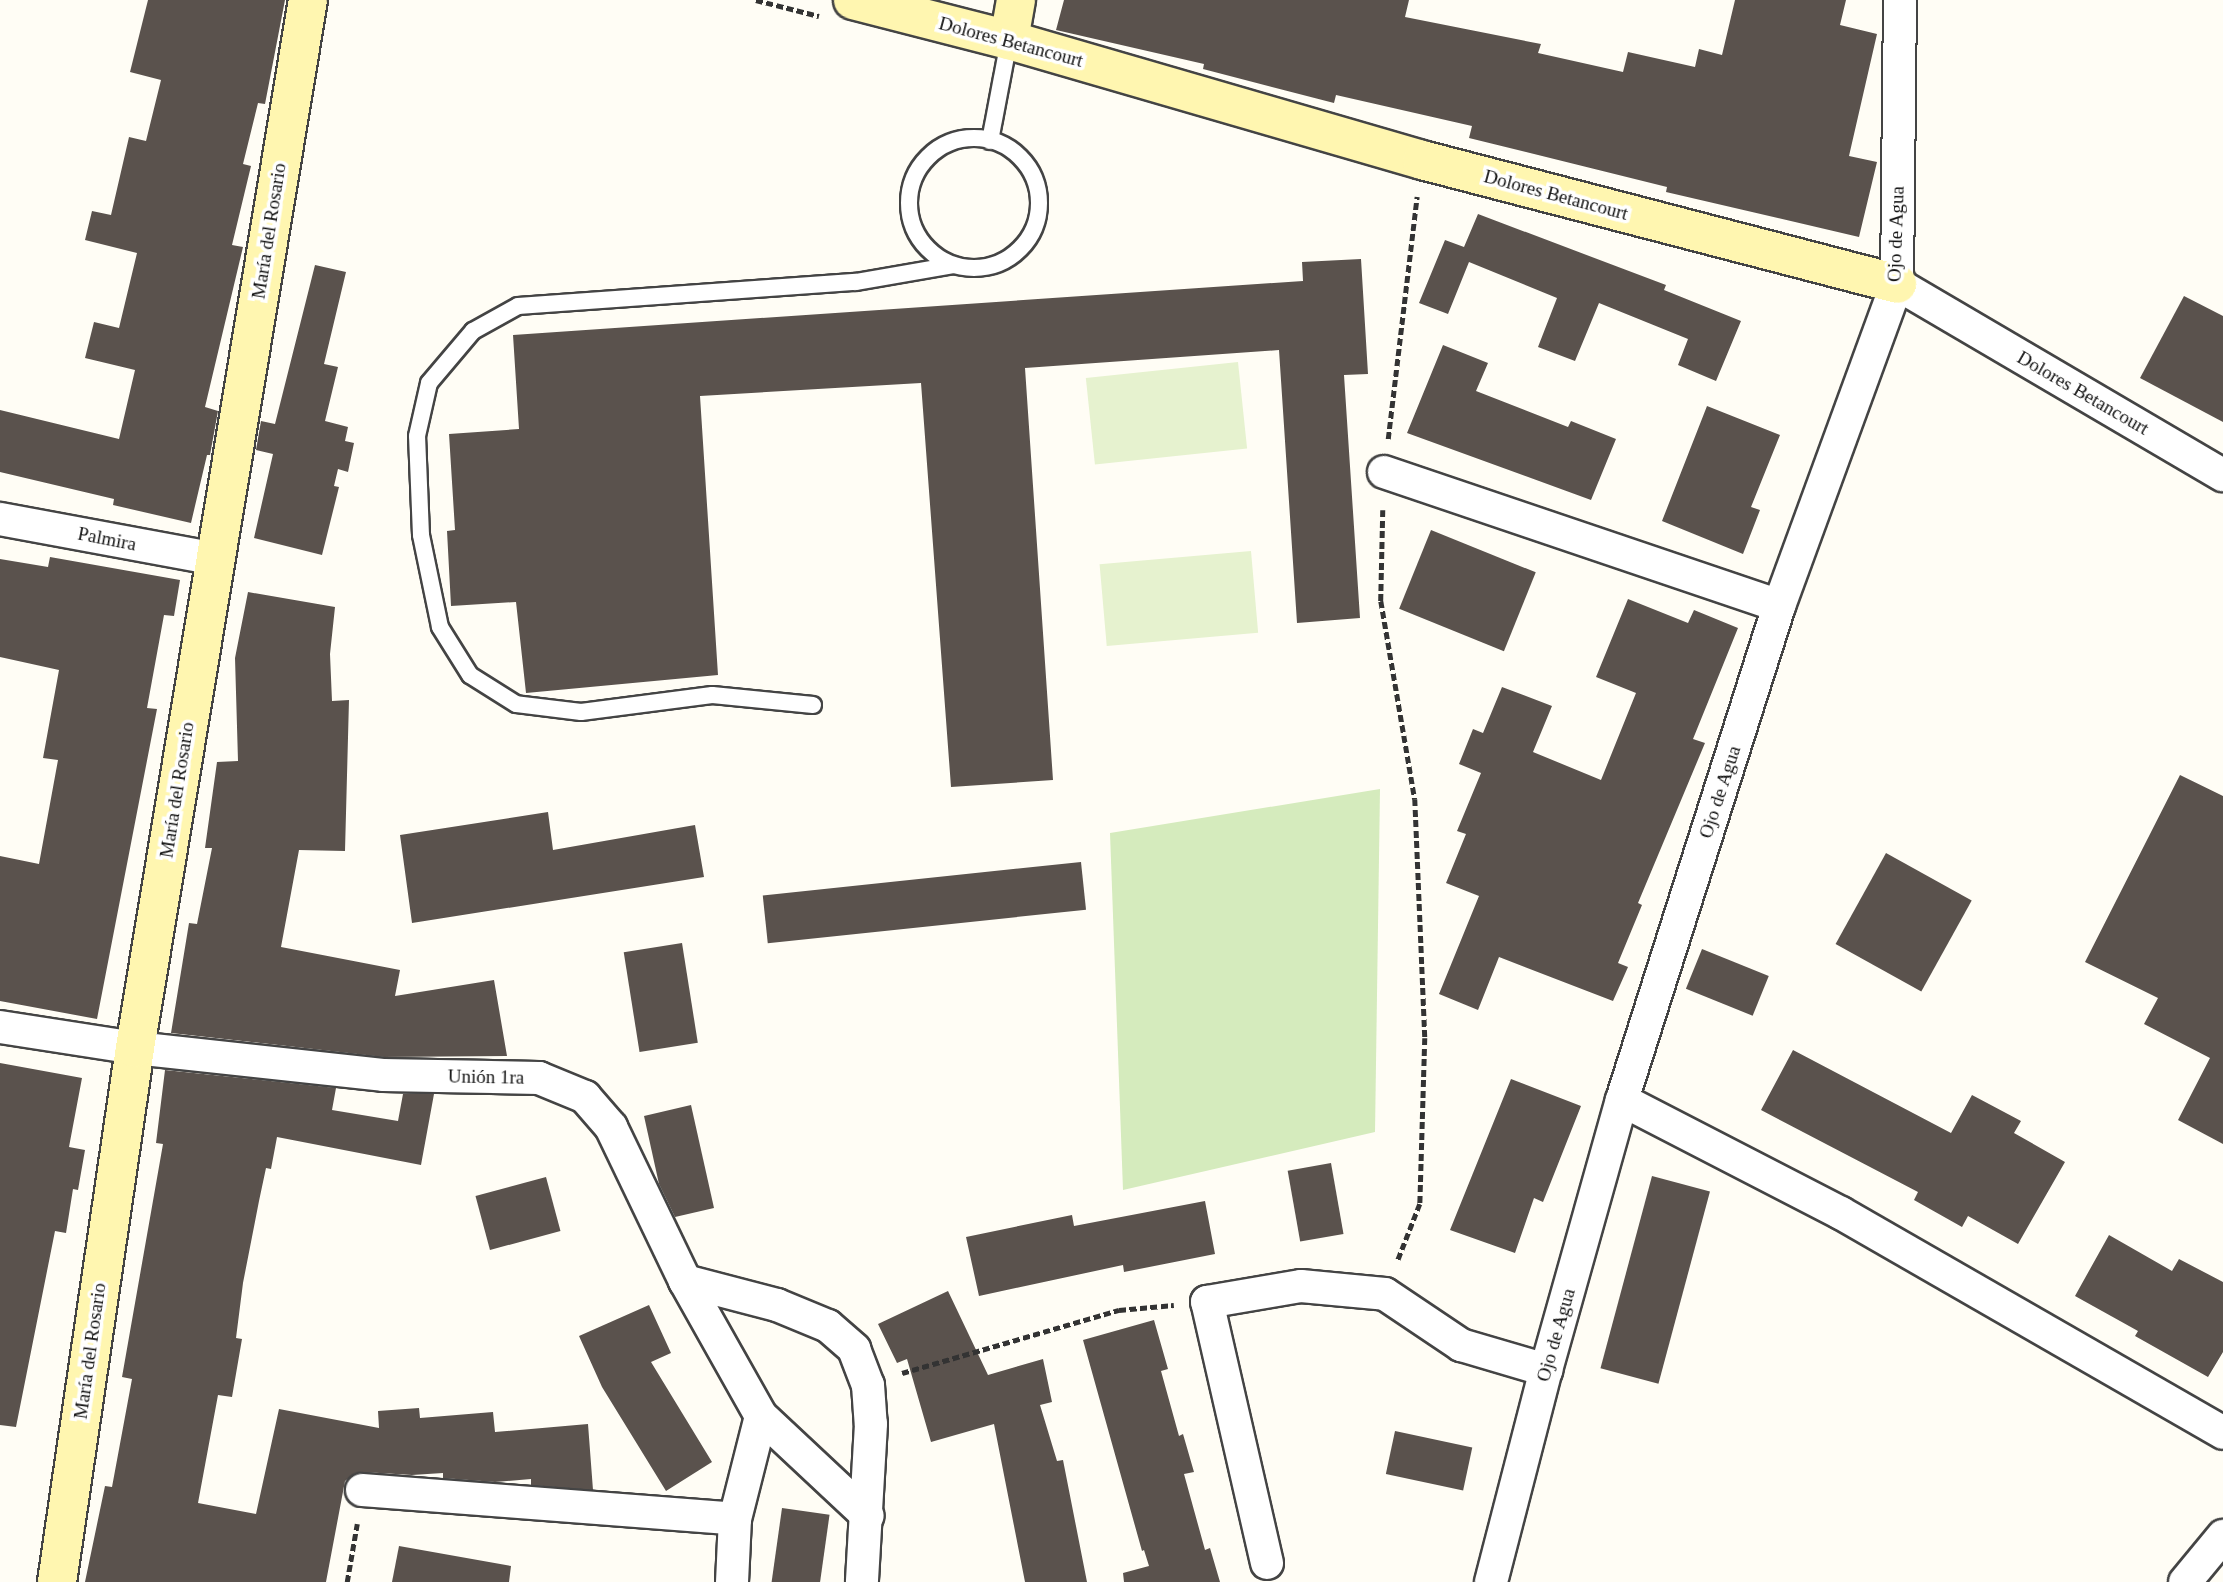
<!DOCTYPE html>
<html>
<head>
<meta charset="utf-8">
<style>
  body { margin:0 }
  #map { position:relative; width:2223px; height:1582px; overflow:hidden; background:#fffdf5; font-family:Georgia,serif }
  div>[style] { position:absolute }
  .green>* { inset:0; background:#d5ebbd }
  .pitch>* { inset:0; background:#e6f2cf; transform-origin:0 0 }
  .building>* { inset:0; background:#5a524d; transform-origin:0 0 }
  .path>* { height:4.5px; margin-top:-2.25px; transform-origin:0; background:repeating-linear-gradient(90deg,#333 0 7px,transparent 0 10.5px) }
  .roads { filter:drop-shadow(2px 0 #444) drop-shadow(-2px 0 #444) drop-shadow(0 2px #444) drop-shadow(0 -2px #444) }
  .lane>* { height:16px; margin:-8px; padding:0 8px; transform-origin:8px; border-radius:8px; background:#fff }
  .lane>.ring { margin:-8px; padding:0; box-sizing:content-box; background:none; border:16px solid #fff; border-radius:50% }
  .street>* { height:32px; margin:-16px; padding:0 16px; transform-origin:16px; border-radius:16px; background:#fff }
  .secondary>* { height:38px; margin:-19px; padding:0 19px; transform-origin:19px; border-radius:19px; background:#fff6b0 }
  span { translate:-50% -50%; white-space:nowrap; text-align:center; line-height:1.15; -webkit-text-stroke:7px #fff; paint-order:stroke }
  .street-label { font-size:19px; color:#111 }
</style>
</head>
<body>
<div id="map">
  <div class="green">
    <div style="clip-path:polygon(1380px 789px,1375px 1132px,1123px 1190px,1110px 833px)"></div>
  </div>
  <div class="pitch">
    <div style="left:1238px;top:362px;width:87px;height:153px;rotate:84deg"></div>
    <div style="left:1251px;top:551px;width:82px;height:152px;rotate:85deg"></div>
  </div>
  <div class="building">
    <div style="clip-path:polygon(148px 0,285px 0,265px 104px,258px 103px,243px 164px,251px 166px,232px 245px,243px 247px,205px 407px,218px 411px,210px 455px,207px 455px,191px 523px,113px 505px,114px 499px,0 472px,0 410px,119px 439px,135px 370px,85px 358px,94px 322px,119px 328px,137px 253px,85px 240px,92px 211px,111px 215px,129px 137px,146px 141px,161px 80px,130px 72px)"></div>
    <div style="clip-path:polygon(1064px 0,1409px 0,1405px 17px,1541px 44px,1538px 53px,1623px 72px,1628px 52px,1695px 67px,1699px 49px,1722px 55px,1735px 0,1846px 0,1840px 25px,1877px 34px,1849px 156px,1877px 162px,1859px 237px,1666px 192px,1667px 187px,1469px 138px,1472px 126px,1336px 95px,1334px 103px,1203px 69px,1204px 64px,1056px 30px)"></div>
    <div style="clip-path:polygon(1478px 214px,1666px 285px,1664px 290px,1741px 321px,1716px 381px,1678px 365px,1688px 339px,1599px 303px,1575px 361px,1538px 347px,1557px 298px,1469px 262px,1448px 314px,1419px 303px,1445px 240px,1464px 247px)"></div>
    <div style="clip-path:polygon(1361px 259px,1368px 374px,1344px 375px,1360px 618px,1297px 623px,1279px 350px,1025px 368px,1053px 780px,951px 787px,921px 383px,700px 396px,718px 675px,526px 693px,516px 602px,451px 606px,447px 531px,455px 530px,449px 434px,519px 429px,513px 335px,1303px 281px,1302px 262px)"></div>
    <div style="clip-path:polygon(315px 265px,346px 272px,324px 364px,338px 367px,325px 421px,348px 427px,345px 441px,354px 443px,348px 472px,338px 469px,334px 486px,339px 487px,322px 555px,254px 538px,273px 454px,256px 450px,261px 421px,275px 424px)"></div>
    <div style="clip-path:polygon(2184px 296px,2223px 316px,2223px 422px,2140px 378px)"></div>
    <div style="clip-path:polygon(1443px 345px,1488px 363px,1476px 391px,1568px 427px,1571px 421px,1616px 439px,1591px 500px,1407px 433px)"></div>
    <div style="clip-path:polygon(1707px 406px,1780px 435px,1751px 507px,1760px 510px,1743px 554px,1662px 521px)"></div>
    <div style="left:1431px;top:530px;width:113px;height:85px;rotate:22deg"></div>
    <div style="clip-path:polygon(50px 557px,180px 580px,174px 616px,164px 615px,147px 708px,157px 709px,97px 1019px,0 1001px,0 856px,39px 864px,58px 760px,43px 758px,59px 670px,0 657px,0 559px,48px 567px)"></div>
    <div style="clip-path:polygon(248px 592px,335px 607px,330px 654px,332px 701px,349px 700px,345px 851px,299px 850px,281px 947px,400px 970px,395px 996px,494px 980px,507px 1056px,384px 1057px,171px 1033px,189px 923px,197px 924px,212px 848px,205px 848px,217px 762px,238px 761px,235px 658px)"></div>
    <div style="clip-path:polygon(1628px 599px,1688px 623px,1694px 610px,1738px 628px,1693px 739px,1705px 743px,1638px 903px,1642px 905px,1618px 963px,1628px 967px,1613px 1001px,1499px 957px,1478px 1010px,1439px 994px,1479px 896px,1446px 883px,1466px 834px,1457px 831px,1481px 773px,1459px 764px,1473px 729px,1483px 733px,1502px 687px,1552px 706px,1533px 752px,1601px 780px,1636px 693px,1596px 677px)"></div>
    <div style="clip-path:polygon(2180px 775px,2223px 796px,2223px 1144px,2178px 1120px,2210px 1058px,2144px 1024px,2158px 998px,2085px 962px)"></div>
    <div style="clip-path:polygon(548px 812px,553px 850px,695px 825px,704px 877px,412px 923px,400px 835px)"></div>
    <div style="left:1886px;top:853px;width:98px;height:104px;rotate:29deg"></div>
    <div style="left:1081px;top:862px;width:48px;height:320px;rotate:84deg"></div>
    <div style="left:682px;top:943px;width:101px;height:59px;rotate:81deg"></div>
    <div style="left:1702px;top:949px;width:72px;height:43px;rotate:22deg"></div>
    <div style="clip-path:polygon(1793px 1050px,1951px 1133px,1972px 1095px,2021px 1121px,2014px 1133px,2065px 1162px,2018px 1244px,1968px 1216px,1962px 1227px,1914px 1200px,1918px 1192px,1761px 1110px)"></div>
    <div style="clip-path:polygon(0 1063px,82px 1078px,69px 1147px,85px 1150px,78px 1190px,73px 1189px,66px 1233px,55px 1231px,16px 1427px,0 1425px)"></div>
    <div style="clip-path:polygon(165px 1070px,336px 1088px,332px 1110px,398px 1121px,403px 1094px,434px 1094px,421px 1165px,277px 1137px,271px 1169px,266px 1168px,259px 1201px,243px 1283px,236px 1338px,242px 1339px,232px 1397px,218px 1395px,198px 1503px,256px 1514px,279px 1409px,379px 1428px,378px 1411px,419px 1408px,420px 1418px,493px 1412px,495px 1432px,588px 1424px,593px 1490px,531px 1485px,531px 1479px,495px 1482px,443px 1478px,443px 1473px,412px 1475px,363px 1472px,354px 1474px,345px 1481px,326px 1582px,85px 1582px,105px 1486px,112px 1487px,132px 1379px,122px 1377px,163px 1144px,156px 1143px)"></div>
    <div style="clip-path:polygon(1511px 1079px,1581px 1106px,1543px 1202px,1534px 1198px,1515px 1253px,1450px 1230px)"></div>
    <div style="clip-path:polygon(691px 1105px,714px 1208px,675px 1217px,659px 1184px,644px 1116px)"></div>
    <div style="left:1331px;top:1163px;width:72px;height:44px;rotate:80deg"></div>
    <div style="left:1652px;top:1176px;width:60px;height:199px;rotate:15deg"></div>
    <div style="left:546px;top:1177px;width:56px;height:73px;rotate:75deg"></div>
    <div style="clip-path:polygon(1205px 1201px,1215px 1254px,1124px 1272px,1123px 1265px,979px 1296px,966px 1237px,1072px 1215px,1074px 1226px)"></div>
    <div style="clip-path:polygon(2109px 1235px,2172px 1271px,2179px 1259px,2223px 1282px,2223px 1352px,2208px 1377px,2135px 1336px,2138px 1331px,2075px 1296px)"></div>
    <div style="clip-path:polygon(948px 1291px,988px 1375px,1043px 1359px,1052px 1402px,1040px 1405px,1057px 1461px,1063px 1460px,1087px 1582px,1025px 1582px,994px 1424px,931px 1442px,907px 1359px,897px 1363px,878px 1324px)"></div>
    <div style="clip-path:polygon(649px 1305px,671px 1353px,651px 1362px,712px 1462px,666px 1491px,602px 1387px,579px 1336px)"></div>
    <div style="clip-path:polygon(1154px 1320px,1168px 1369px,1161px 1371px,1179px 1436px,1183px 1434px,1194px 1472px,1184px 1474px,1205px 1550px,1210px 1548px,1220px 1582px,1124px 1582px,1123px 1573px,1149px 1566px,1144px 1550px,1142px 1551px,1083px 1340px)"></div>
    <div style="left:1395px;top:1431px;width:79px;height:44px;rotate:12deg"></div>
    <div style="left:782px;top:1508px;width:48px;height:75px;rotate:8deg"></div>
    <div style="clip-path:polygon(399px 1546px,511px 1566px,509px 1582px,392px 1582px)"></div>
  </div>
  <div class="path">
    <div style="left:756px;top:0;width:65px;rotate:14.3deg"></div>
    <div style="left:1388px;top:439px;width:244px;rotate:-83.2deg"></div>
    <div style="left:1383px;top:510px;width:91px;rotate:91.3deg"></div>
    <div style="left:1381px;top:601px;width:201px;rotate:80.3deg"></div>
    <div style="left:1415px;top:799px;width:239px;rotate:87.6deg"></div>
    <div style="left:1425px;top:1038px;width:166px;rotate:91.7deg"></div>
    <div style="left:1420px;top:1204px;width:60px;rotate:111.4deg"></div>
    <div style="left:902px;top:1373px;width:226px;rotate:-16.2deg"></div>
    <div style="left:1119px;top:1310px;width:55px;rotate:-5.2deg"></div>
    <div style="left:347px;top:1582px;width:59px;rotate:-80.2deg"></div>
  </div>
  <div class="roads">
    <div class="lane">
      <div class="ring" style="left:909px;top:138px;width:114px;height:114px"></div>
      <div style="left:990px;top:141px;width:103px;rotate:-79.3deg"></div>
      <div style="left:813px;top:705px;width:101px;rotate:-174.3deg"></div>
      <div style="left:712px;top:695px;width:132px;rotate:172.6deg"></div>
      <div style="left:581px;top:712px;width:65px;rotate:-173deg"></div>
      <div style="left:516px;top:704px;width:54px;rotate:-147.8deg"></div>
      <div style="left:470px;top:675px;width:57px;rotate:-122deg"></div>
      <div style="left:440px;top:627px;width:94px;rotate:-101.7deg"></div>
      <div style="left:421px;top:535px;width:99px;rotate:-92.3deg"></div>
      <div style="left:417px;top:436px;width:54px;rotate:-77.2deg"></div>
      <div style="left:429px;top:383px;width:68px;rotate:-49.8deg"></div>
      <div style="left:473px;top:331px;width:51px;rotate:-29.1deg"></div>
      <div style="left:518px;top:306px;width:339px;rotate:-4.1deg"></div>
      <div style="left:856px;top:282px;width:98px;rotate:-9.9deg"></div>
    </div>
    <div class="street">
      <div style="left:1897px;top:284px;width:378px;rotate:30.4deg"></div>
      <div style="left:1384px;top:472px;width:417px;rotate:18.7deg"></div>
      <div style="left:0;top:519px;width:219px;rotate:10.5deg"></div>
      <div style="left:0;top:1027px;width:137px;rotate:8.8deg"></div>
      <div style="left:135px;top:1048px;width:249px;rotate:6.2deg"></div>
      <div style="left:383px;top:1075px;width:156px;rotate:1.1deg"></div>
      <div style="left:539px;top:1078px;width:50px;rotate:22.4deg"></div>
      <div style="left:585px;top:1097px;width:40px;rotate:49deg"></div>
      <div style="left:611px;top:1127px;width:171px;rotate:64.3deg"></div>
      <div style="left:685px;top:1281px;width:155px;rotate:60.6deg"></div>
      <div style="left:761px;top:1416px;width:146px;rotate:43.1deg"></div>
      <div style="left:1622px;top:1100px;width:246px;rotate:27.3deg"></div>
      <div style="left:1841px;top:1213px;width:441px;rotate:29.9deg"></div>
      <div style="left:685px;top:1281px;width:95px;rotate:14.6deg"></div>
      <div style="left:777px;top:1305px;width:55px;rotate:22.4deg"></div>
      <div style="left:828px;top:1326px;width:35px;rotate:41deg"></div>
      <div style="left:854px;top:1349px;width:39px;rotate:69deg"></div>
      <div style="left:868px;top:1385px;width:39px;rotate:86deg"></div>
      <div style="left:871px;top:1424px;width:158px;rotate:93.3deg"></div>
      <div style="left:362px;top:1490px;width:374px;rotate:4.4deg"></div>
      <div style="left:1267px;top:1563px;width:268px;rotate:-102.9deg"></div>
      <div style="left:1207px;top:1302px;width:95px;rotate:-9.7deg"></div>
      <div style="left:1301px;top:1286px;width:84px;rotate:5.4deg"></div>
      <div style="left:1385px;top:1294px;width:92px;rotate:33.9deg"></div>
      <div style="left:1461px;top:1345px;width:89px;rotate:16.4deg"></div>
      <div style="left:732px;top:1582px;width:63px;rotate:-87.3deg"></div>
      <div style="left:735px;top:1519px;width:106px;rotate:-75.8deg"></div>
      <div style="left:1491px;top:1582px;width:219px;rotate:-75.5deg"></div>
      <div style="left:1546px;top:1370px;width:280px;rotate:-74.3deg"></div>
      <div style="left:1622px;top:1100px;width:518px;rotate:-72.37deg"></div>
      <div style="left:1779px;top:606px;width:343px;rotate:-69.9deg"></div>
      <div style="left:1897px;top:284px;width:284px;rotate:-89.4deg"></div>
      <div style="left:2185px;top:1582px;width:60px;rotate:-50.4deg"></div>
    </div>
    <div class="secondary">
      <div style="left:853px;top:0;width:161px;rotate:14.4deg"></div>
      <div style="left:1009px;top:40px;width:430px;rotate:16.2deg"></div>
      <div style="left:1422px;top:160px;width:491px;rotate:14.6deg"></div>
      <div style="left:1009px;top:40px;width:41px;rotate:-80.1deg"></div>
      <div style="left:57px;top:1582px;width:540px;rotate:-81.69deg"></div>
      <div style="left:135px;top:1048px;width:1062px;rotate:-80.63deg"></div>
    </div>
  </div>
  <div class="street-label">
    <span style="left:1011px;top:42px;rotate:15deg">Dolores Betancourt</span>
    <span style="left:1556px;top:195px;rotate:15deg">Dolores Betancourt</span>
    <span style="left:269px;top:231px;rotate:-81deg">María del Rosario</span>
    <span style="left:1896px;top:234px;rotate:-88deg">Ojo de Agua</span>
    <span style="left:2083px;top:393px;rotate:30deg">Dolores Betancourt</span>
    <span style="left:107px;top:539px;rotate:11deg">Palmira</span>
    <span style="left:177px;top:790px;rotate:-81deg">María del Rosario</span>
    <span style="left:1720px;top:792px;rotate:-72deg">Ojo de Agua</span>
    <span style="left:486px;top:1077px;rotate:1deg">Unión 1ra</span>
    <span style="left:1556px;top:1335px;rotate:-74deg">Ojo de Agua</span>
    <span style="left:90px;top:1351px;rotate:-82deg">María del Rosario</span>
  </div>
</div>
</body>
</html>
